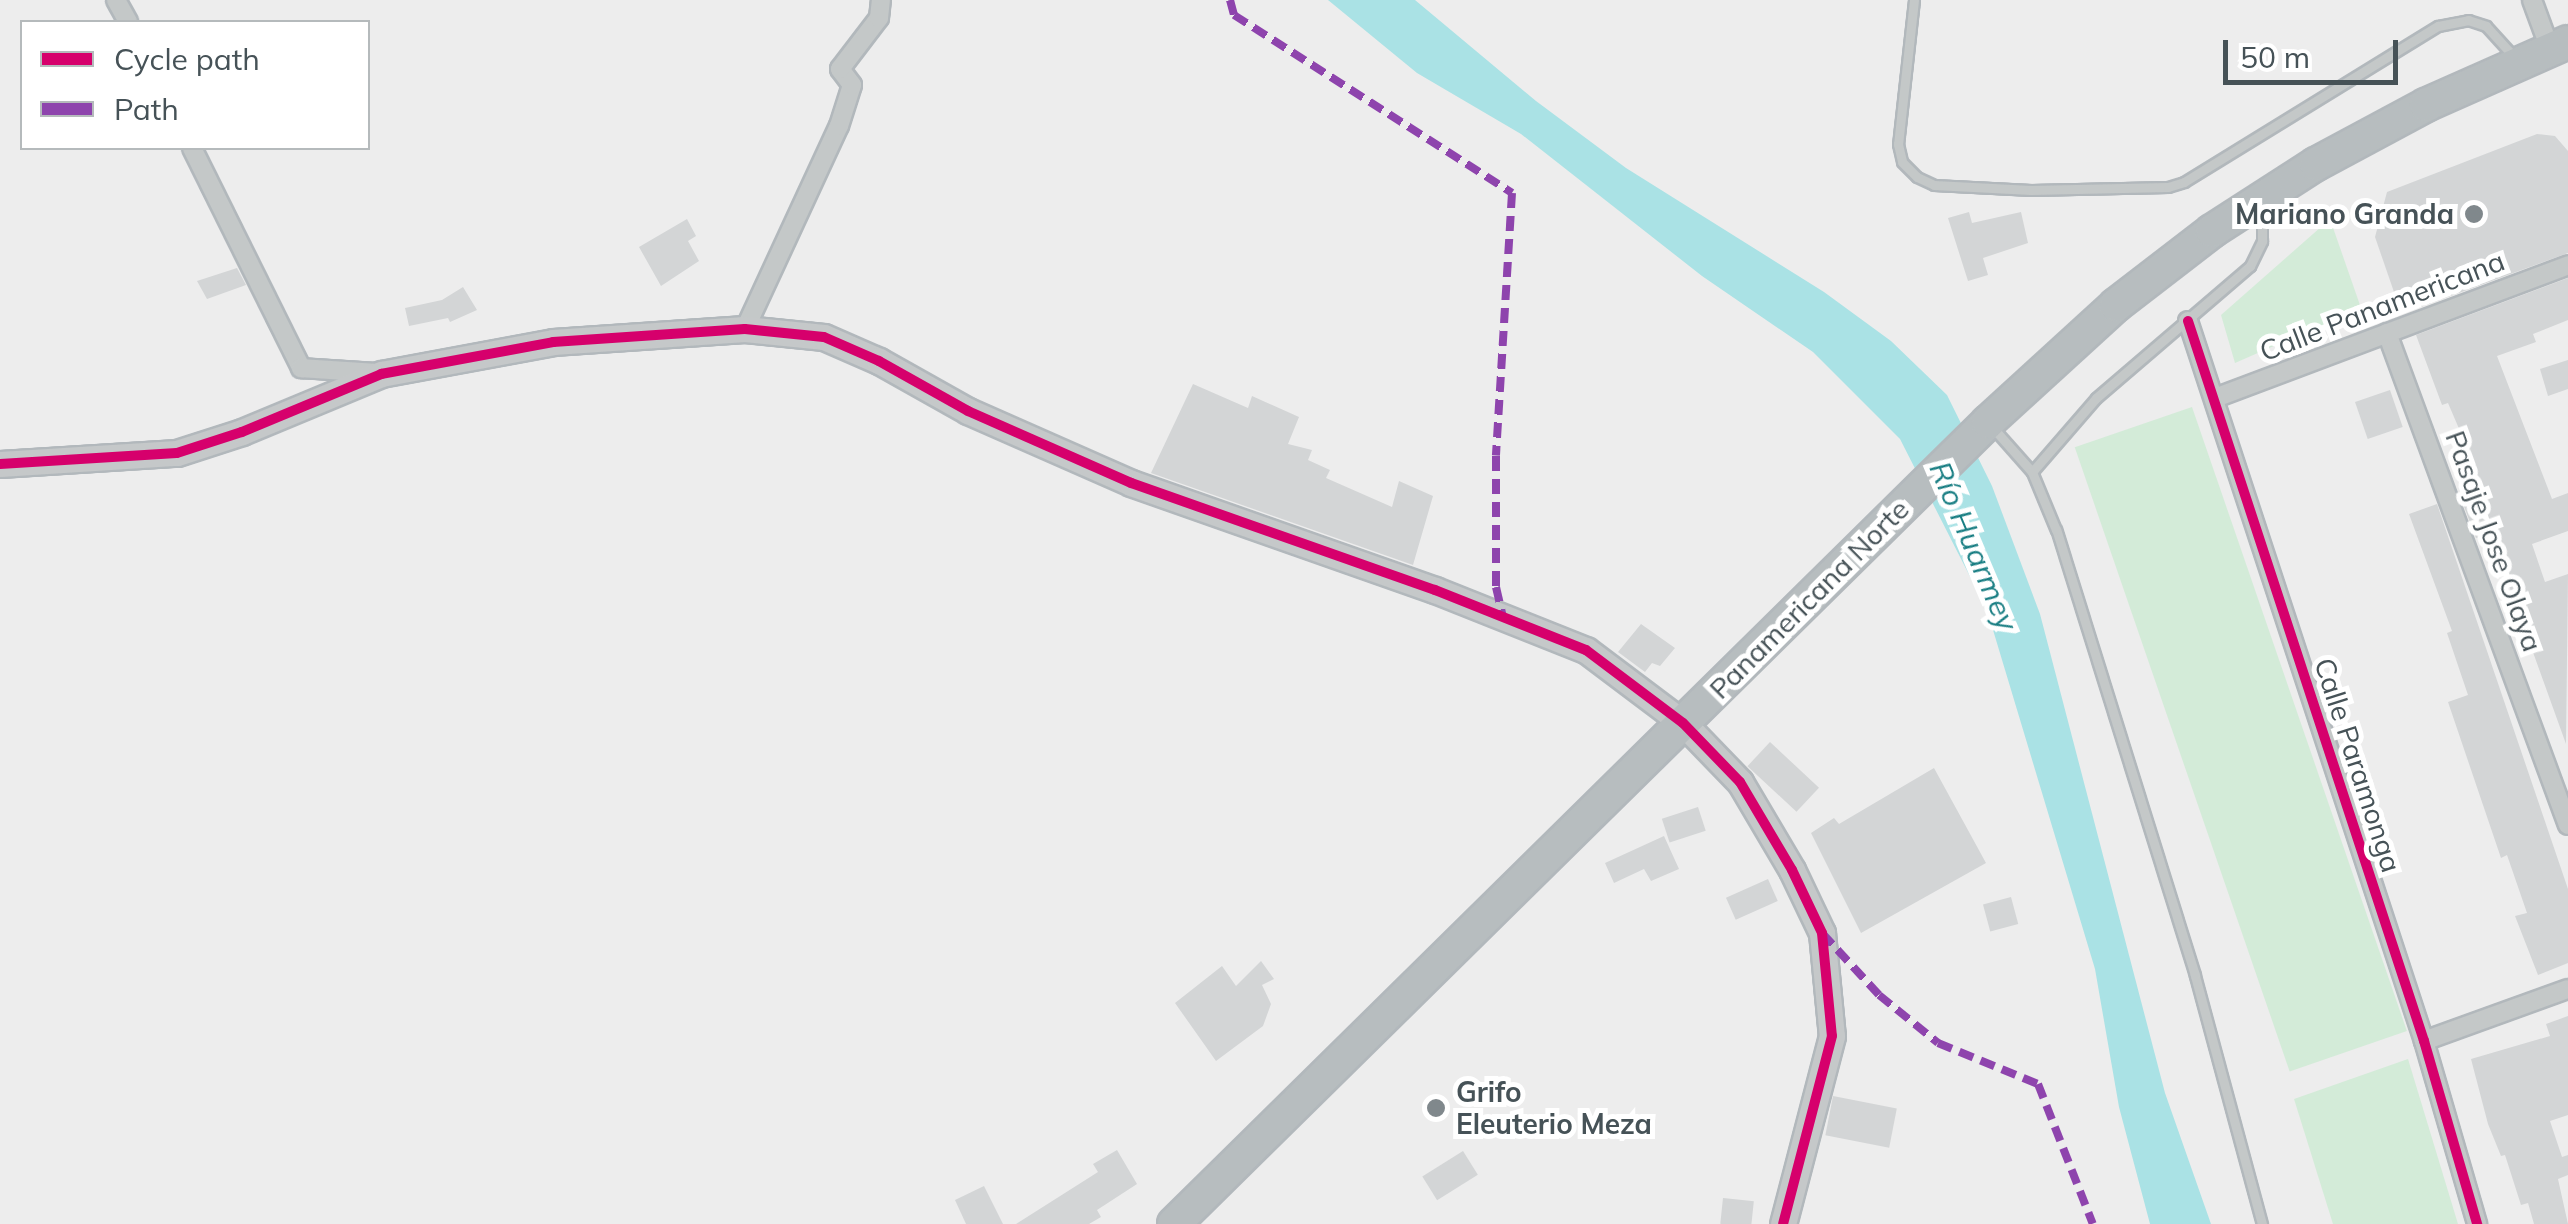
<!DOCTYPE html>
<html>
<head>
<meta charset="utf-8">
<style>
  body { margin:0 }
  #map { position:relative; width:2568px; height:1224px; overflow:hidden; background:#ededed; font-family:Mulish,sans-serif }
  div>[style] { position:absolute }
  .green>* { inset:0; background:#d3ebd8; transform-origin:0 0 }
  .water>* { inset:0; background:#aae2e5 }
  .building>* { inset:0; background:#d3d5d6; transform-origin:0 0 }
  .roads { filter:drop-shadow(2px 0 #b2b8bc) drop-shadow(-2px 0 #b2b8bc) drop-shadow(0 2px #b2b8bc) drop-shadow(0 -2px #b2b8bc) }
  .lane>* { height:9px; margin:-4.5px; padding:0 4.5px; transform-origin:4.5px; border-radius:4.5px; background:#c4c8c8 }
  .street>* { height:18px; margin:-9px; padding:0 9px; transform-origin:9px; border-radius:9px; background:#c4c8c8 }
  .secondary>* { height:25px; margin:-12.5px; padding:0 12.5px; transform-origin:12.5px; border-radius:12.5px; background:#c5c8c9 }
  .highway>* { height:32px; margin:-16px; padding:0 16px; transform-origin:16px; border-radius:16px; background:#b7bdbf }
  .quiet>* { height:8px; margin-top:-4px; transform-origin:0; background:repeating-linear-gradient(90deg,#8e44ad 0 15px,transparent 0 23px) }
  .cycleway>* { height:10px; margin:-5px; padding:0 5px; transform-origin:5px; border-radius:5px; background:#d6006c }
  .dots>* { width:28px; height:28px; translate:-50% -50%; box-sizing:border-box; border:5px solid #fff; border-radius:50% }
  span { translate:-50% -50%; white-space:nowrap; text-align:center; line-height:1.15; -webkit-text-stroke:10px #fff; paint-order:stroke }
  .poi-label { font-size:28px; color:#465257; font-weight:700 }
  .right { translate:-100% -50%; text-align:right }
  .left { translate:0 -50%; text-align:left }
  .street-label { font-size:28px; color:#465257 }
  .water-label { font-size:30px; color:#197e83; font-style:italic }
  .legend { position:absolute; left:20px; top:20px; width:350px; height:130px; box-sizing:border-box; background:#fff; border:2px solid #b5babc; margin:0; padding:12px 18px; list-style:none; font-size:30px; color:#465257 }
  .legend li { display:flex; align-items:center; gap:20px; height:50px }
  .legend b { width:50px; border:2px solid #b5babc }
  .scale { position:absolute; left:2223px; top:40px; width:175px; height:45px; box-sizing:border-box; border:5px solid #465257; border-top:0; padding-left:12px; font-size:30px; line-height:35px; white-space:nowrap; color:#465257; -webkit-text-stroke:8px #fff; paint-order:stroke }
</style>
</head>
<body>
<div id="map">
  <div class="green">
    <div style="clip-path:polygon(2330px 219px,2361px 308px,2235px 363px,2221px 315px)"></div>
    <div style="left:2192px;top:407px;width:660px;height:124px;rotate:71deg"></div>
    <div style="clip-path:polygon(2408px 1059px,2458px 1224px,2333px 1224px,2294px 1099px)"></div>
  </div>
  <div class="water">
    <div style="clip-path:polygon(1328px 0,1415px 0,1536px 101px,1626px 168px,1824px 292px,1891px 341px,1947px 395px,1992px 486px,2040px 614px,2165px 1093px,2211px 1224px,2150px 1224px,2119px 1107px,2095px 969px,1987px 610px,1900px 439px,1813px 352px,1702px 276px,1521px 134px,1417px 73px)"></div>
  </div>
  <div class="building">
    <div style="clip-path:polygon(2537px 134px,2555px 136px,2568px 151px,2568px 253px,2418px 308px,2394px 292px,2375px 237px,2387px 192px)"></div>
    <div style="clip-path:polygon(1969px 212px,1972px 223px,2021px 212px,2028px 243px,1983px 258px,1988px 275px,1968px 281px,1948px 218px)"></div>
    <div style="clip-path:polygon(687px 219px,696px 236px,688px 241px,699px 261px,661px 286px,639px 247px)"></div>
    <div style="clip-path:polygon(237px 268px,246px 285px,207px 299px,197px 281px)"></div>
    <div style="clip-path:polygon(2568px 278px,2568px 320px,2533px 334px,2536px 342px,2497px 356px,2552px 499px,2568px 493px,2568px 531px,2532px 544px,2545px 582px,2568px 574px,2566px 744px,2490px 533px,2476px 538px,2460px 496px,2471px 492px,2454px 441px,2463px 438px,2448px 403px,2442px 405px,2416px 335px)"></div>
    <div style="clip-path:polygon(463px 287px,477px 310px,450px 322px,448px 318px,409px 326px,405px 308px,442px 300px)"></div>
    <div style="clip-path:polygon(2568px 360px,2568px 389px,2548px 396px,2540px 369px)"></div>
    <div style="clip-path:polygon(1193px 384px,1248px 408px,1252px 396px,1299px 417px,1288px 444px,1312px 450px,1308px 460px,1330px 470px,1326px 478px,1392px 507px,1399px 481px,1433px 496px,1413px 565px,1151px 473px)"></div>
    <div style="left:2390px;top:390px;width:39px;height:37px;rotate:71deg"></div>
    <div style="clip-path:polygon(2437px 504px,2568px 889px,2568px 963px,2538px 975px,2515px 916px,2527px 913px,2507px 855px,2501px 858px,2448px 702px,2468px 695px,2447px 633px,2452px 631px,2409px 514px)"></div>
    <div style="clip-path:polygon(1641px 624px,1675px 648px,1660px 666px,1652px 663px,1645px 672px,1618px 652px)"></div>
    <div style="left:1770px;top:742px;width:67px;height:33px;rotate:43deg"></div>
    <div style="clip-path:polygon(1934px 768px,1986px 863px,1861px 933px,1811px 833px,1834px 818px,1839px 824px)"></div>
    <div style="left:1698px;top:807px;width:25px;height:38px;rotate:72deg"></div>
    <div style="clip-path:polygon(1664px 836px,1679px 869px,1651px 881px,1644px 869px,1614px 883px,1605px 863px)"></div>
    <div style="left:1768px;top:879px;width:24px;height:46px;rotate:66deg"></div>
    <div style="left:2011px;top:897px;width:28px;height:29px;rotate:75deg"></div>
    <div style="clip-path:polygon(1261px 961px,1274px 979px,1262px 985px,1271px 1004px,1263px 1026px,1216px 1061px,1175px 1003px,1222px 966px,1236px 986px)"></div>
    <div style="clip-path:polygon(2568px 1016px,2568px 1115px,2550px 1121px,2562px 1157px,2568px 1155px,2568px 1175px,2558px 1179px,2568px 1224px,2534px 1224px,2528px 1203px,2521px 1205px,2505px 1155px,2501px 1156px,2488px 1124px,2471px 1059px,2550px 1036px,2546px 1024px)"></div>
    <div style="left:1833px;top:1096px;width:65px;height:40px;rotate:11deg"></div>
    <div style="clip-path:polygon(1117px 1150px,1137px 1184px,1097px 1210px,1101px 1217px,1089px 1224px,1016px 1224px,1098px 1172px,1093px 1164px)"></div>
    <div style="left:1463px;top:1151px;width:28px;height:48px;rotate:58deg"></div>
    <div style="clip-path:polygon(984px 1186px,1003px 1224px,966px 1224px,955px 1200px)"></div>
    <div style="left:1723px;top:1198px;width:31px;height:26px;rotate:6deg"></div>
  </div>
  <div class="roads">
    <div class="lane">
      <div style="left:1914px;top:0;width:145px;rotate:96.3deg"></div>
      <div style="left:1898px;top:144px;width:18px;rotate:77deg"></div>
      <div style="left:1902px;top:162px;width:21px;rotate:45deg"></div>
      <div style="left:1917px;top:177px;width:19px;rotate:25deg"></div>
      <div style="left:1934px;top:185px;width:97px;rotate:3deg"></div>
      <div style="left:2031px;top:190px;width:137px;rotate:-1.3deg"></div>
      <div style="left:2168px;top:187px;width:17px;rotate:-17deg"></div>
      <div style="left:2184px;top:182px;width:298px;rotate:-31.6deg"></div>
      <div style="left:2438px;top:26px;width:31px;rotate:-11deg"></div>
      <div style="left:2468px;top:20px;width:19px;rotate:18deg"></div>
      <div style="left:2486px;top:26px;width:45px;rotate:47.7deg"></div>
      <div style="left:1994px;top:429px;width:57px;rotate:48.5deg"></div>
      <div style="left:2262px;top:1224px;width:258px;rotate:-105.1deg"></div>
      <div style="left:2195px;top:975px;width:466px;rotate:-107.3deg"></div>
      <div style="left:2056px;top:530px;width:63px;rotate:-112.5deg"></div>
      <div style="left:2032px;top:472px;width:98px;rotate:-49.1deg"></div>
      <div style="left:2096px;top:398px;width:203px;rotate:-40.6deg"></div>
      <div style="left:2250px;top:266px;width:28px;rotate:-64deg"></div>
      <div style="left:2262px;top:241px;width:31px;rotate:-90deg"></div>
    </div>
    <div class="street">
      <div style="left:116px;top:0;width:25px;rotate:61deg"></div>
      <div style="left:2532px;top:0;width:52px;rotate:69.8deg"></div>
      <div style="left:192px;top:148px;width:246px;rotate:63.6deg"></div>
      <div style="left:301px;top:368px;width:75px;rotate:3.8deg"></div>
      <div style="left:2188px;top:321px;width:758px;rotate:71.85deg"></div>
      <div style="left:2424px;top:1041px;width:191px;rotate:73.8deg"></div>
      <div style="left:745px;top:329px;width:224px;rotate:-65.2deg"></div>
      <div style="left:839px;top:126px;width:43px;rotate:-72.4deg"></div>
      <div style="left:852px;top:85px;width:20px;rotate:-127deg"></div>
      <div style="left:840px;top:69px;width:64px;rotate:-52.6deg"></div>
      <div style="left:879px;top:18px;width:18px;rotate:-84deg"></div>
      <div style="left:2387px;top:333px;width:524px;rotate:69.8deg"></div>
      <div style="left:2215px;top:398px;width:377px;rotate:-20.6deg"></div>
      <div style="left:2424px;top:1041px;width:153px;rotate:-19.9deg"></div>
    </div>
    <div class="secondary">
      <div style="left:0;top:464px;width:177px;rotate:-3.6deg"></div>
      <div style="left:177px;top:453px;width:68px;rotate:-17.9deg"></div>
      <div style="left:242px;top:432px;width:151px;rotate:-22.6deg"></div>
      <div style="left:381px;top:374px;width:175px;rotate:-10.5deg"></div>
      <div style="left:553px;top:342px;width:192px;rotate:-3.9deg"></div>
      <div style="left:745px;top:329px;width:79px;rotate:5.8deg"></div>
      <div style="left:824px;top:337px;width:60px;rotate:23.6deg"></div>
      <div style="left:879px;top:361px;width:102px;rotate:29.3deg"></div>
      <div style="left:968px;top:411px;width:178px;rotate:23.8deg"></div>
      <div style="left:1131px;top:483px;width:322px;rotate:19.4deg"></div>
      <div style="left:1435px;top:590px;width:162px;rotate:21.7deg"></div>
      <div style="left:1586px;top:650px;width:121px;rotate:37deg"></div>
      <div style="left:1683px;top:723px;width:82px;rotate:46deg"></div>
      <div style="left:1740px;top:782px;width:102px;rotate:59.4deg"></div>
      <div style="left:1792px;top:870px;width:70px;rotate:64.5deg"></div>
      <div style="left:1822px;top:933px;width:103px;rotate:84.5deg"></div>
      <div style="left:1832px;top:1036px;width:194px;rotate:104.6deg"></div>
    </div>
    <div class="highway">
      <div style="left:1174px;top:1224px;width:1143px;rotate:-44.57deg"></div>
      <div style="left:1988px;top:422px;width:173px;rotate:-42.4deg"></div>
      <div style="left:2116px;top:305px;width:121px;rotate:-37.6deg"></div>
      <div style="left:2212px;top:231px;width:124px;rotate:-32.8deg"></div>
      <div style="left:2316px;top:164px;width:125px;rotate:-28.2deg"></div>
      <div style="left:2426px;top:105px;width:155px;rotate:-23.9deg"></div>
    </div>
  </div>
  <div class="quiet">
    <div style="left:1230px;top:0;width:16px;rotate:75deg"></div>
    <div style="left:1234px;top:15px;width:330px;rotate:32.6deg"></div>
    <div style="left:1512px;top:193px;width:263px;rotate:93.5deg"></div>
    <div style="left:1496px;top:456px;width:131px;rotate:90deg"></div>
    <div style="left:1496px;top:587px;width:31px;rotate:77deg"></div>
    <div style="left:1822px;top:933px;width:84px;rotate:47.4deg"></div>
    <div style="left:1879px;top:995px;width:76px;rotate:39.1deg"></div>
    <div style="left:1938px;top:1043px;width:108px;rotate:22.3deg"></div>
    <div style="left:2038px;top:1084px;width:150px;rotate:68.6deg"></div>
  </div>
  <div class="cycleway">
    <div style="left:2188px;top:321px;width:758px;rotate:71.85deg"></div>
    <div style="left:2424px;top:1041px;width:191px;rotate:73.8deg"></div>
    <div style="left:0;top:464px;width:177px;rotate:-3.6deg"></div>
    <div style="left:177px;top:453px;width:68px;rotate:-17.9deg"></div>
    <div style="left:242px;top:432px;width:151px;rotate:-22.6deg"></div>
    <div style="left:381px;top:374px;width:175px;rotate:-10.5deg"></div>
    <div style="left:553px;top:342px;width:192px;rotate:-3.9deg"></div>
    <div style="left:745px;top:329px;width:79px;rotate:5.8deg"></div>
    <div style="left:824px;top:337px;width:60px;rotate:23.6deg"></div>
    <div style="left:879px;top:361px;width:102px;rotate:29.3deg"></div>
    <div style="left:968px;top:411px;width:178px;rotate:23.8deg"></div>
    <div style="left:1131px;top:483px;width:322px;rotate:19.4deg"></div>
    <div style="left:1435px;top:590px;width:162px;rotate:21.7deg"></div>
    <div style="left:1586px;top:650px;width:121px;rotate:37deg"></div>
    <div style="left:1683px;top:723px;width:82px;rotate:46deg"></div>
    <div style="left:1740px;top:782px;width:102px;rotate:59.4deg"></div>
    <div style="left:1792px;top:870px;width:70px;rotate:64.5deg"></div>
    <div style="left:1822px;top:933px;width:103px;rotate:84.5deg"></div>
    <div style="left:1832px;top:1036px;width:194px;rotate:104.6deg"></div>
  </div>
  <div class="dots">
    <div style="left:2474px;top:214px;background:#80888c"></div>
    <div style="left:1436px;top:1108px;background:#80888c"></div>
  </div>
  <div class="poi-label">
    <span class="right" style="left:2454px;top:214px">Mariano Granda</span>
    <span class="left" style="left:1456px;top:1108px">Grifo<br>Eleuterio Meza</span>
  </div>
  <div class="street-label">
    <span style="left:2382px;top:306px;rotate:-21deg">Calle Panamericana</span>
    <span style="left:2494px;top:541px;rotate:70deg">Pasaje Jose Olaya</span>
    <span style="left:1809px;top:599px;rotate:-45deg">Panamericana Norte</span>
    <span style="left:2358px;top:765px;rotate:72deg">Calle Paramonga</span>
  </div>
  <div class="water-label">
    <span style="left:1974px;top:546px;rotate:67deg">Río Huarmey</span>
  </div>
  <ul class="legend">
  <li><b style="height:12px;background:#d6006c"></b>Cycle path</li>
  <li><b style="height:12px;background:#8e44ad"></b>Path</li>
  </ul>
  <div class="scale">50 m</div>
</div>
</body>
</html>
